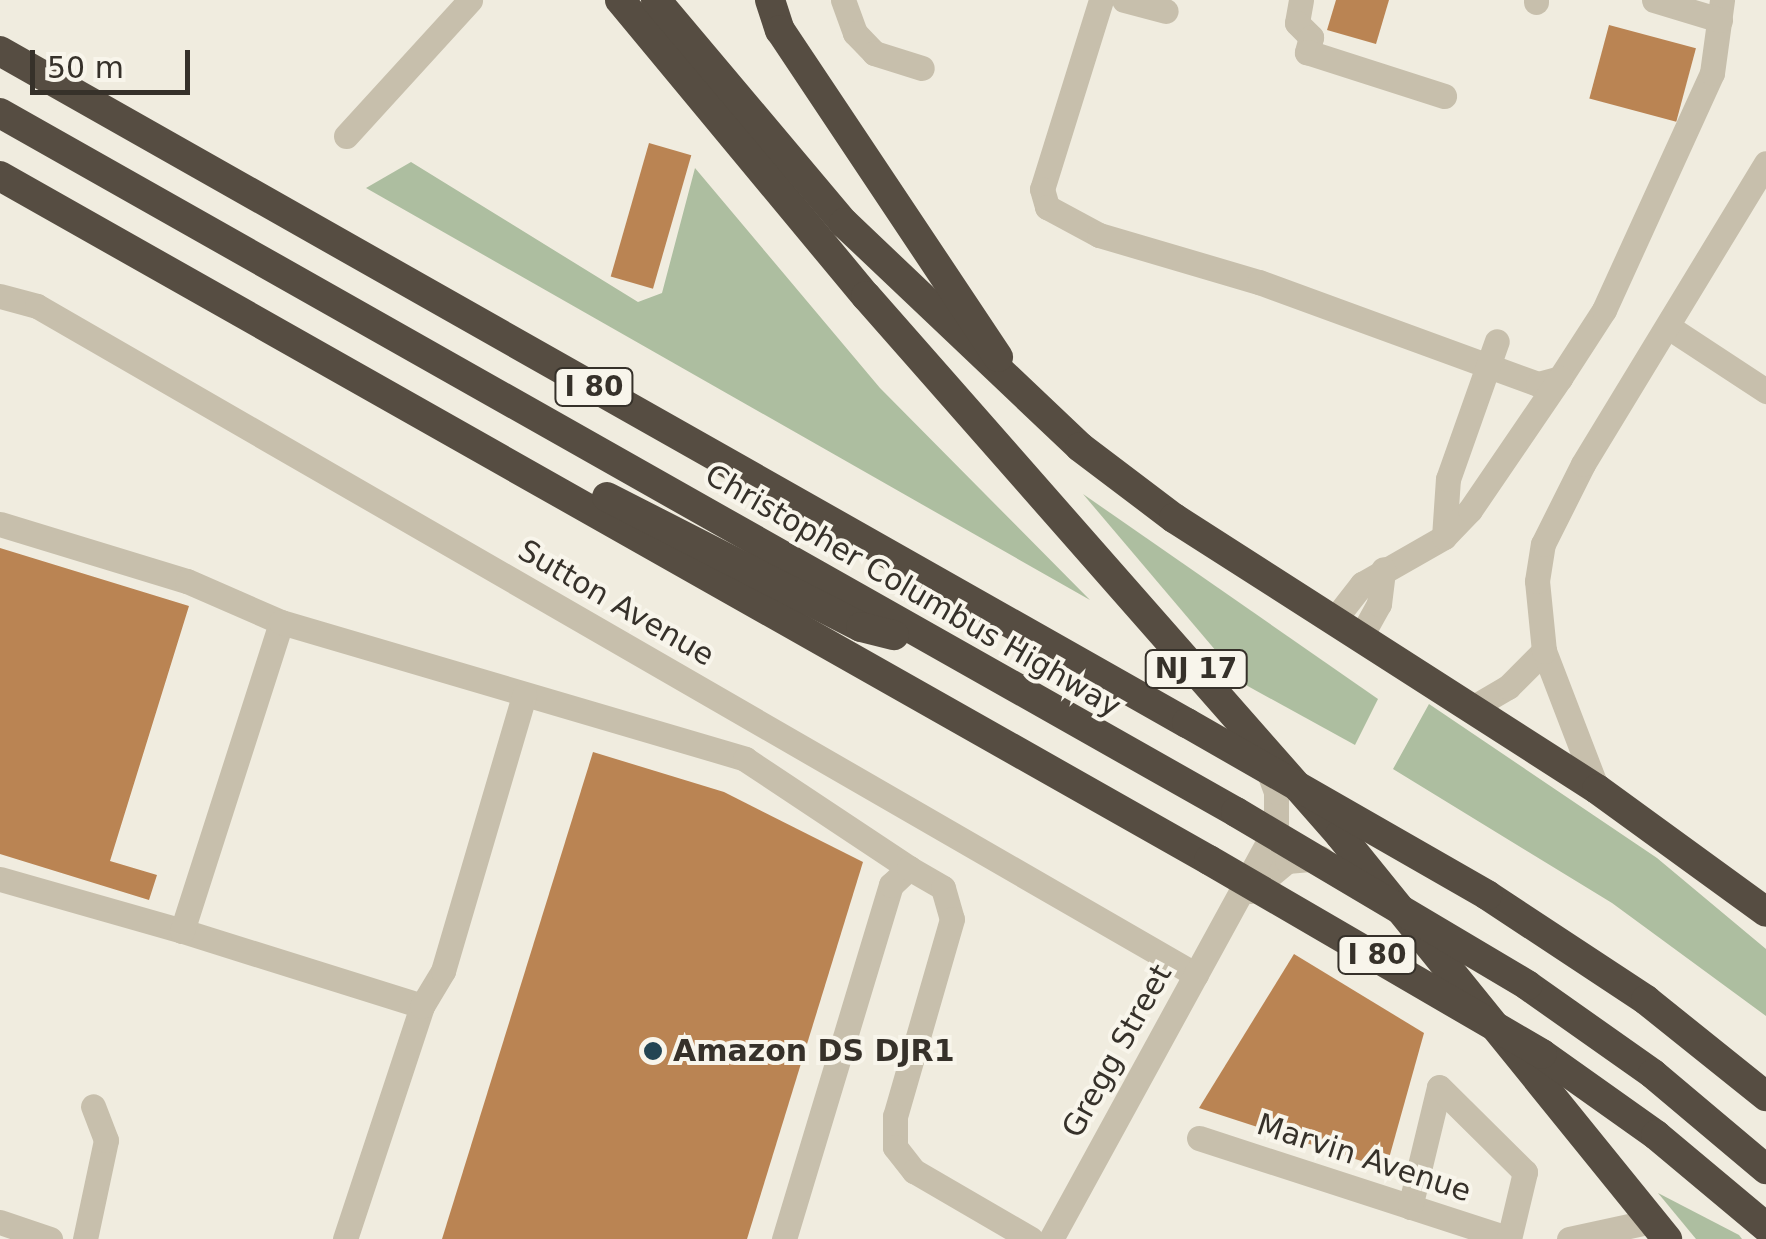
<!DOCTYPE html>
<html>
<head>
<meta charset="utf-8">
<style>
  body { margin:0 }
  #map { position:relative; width:1766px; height:1239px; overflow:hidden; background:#f0ecdf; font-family:"DejaVu Sans",sans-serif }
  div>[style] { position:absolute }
  .green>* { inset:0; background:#adbea0 }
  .building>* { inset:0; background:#ba8453; transform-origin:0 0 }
  .minor>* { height:25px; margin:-12.5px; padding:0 12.5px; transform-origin:12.5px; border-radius:12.5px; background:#c7bfac }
  .highway>* { height:30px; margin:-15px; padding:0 15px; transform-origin:15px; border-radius:15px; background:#564d42 }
  .highway-bridge>* { height:30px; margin:-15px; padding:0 15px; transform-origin:15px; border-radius:15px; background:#564d42 }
  .dots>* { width:28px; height:28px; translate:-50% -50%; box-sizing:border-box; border:5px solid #f8f5eb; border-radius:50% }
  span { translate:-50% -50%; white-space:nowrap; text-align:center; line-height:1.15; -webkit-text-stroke:8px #f8f5eb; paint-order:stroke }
  .shield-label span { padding:2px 8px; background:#f8f5eb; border:2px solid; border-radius:8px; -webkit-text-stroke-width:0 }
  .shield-label { font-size:28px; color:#36312a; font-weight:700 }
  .street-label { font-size:30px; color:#36312a }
  .poi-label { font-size:30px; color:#36312a; font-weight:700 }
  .left { translate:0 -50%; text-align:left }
  .scale { position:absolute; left:30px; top:50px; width:160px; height:45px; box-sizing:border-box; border:5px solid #36312a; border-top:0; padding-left:12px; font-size:30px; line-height:35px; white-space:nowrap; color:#36312a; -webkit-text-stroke:8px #f8f5eb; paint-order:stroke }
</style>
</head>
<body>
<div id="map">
  <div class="green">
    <div style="clip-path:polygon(411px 162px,638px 302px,662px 293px,695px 168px,880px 388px,1090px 600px,366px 188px)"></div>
    <div style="clip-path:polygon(1083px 494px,1378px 699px,1355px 745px,1244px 684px)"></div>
    <div style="clip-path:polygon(1429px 704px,1657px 858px,1766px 949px,1766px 1016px,1612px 903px,1393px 769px)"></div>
    <div style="clip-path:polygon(1658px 1193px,1739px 1235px,1742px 1239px,1696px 1239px)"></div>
  </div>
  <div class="building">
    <div style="clip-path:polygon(1336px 0,1389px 0,1376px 44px,1327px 30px)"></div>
    <div style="left:1609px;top:25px;width:90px;height:76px;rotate:15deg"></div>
    <div style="left:649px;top:143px;width:44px;height:139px;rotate:16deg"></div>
    <div style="clip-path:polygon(0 548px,189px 606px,110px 861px,157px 875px,149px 900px,0 854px)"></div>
    <div style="clip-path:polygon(593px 752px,724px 792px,863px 862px,747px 1239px,442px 1239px)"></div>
    <div style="clip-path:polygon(1294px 954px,1424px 1033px,1386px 1169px,1199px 1108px)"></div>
  </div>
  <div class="minor">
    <div style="left:843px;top:0;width:35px;rotate:70deg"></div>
    <div style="left:855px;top:33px;width:28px;rotate:46deg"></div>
    <div style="left:874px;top:53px;width:50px;rotate:17.4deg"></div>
    <div style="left:1101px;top:0;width:198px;rotate:107.3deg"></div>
    <div style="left:1042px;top:189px;width:19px;rotate:74deg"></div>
    <div style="left:1047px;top:207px;width:59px;rotate:28.3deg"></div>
    <div style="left:1099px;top:235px;width:167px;rotate:16.4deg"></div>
    <div style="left:1259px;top:282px;width:297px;rotate:20.1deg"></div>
    <div style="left:1538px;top:384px;width:23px;rotate:-15deg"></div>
    <div style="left:1560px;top:378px;width:81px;rotate:-57.1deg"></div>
    <div style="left:1604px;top:310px;width:260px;rotate:-65.5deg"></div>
    <div style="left:1712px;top:73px;width:74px;rotate:-82.2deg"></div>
    <div style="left:1124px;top:0;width:43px;rotate:14.7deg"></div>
    <div style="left:1301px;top:0;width:23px;rotate:100deg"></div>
    <div style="left:1297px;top:23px;width:20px;rotate:45deg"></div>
    <div style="left:1311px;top:37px;width:16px;rotate:105deg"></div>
    <div style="left:1307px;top:52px;width:144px;rotate:17.8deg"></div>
    <div style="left:1654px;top:0;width:69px;rotate:16.9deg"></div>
    <div style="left:1536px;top:2px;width:2px;rotate:-90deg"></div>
    <div style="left:346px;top:136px;width:184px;rotate:-47.6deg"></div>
    <div style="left:0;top:296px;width:38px;rotate:15deg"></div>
    <div style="left:37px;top:306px;width:1338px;rotate:29.99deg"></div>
    <div style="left:1670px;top:328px;width:115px;rotate:33.3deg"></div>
    <div style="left:0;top:524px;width:195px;rotate:17deg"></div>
    <div style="left:187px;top:581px;width:103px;rotate:23.6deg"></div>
    <div style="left:1444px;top:537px;width:58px;rotate:-86.1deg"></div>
    <div style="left:1448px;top:479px;width:146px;rotate:-70.5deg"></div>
    <div style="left:1334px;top:620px;width:46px;rotate:-52.1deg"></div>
    <div style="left:1362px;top:584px;width:95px;rotate:-29.8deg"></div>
    <div style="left:1444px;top:537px;width:37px;rotate:-46deg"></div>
    <div style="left:1470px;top:510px;width:160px;rotate:-55.7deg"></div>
    <div style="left:1360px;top:638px;width:39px;rotate:-61deg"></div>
    <div style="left:1379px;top:604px;width:35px;rotate:-83deg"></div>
    <div style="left:1472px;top:708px;width:42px;rotate:-30.3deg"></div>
    <div style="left:1508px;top:687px;width:51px;rotate:-45deg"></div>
    <div style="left:1597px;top:789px;width:148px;rotate:-111deg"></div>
    <div style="left:1544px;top:651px;width:70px;rotate:-95.7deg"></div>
    <div style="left:1537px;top:581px;width:37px;rotate:-81deg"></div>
    <div style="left:1543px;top:544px;width:89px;rotate:-63.4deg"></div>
    <div style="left:1583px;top:464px;width:352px;rotate:-58.7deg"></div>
    <div style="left:0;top:879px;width:189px;rotate:15.9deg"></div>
    <div style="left:1251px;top:891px;width:47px;rotate:-39.8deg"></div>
    <div style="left:1287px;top:861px;width:34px;rotate:-5deg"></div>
    <div style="left:422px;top:1006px;width:251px;rotate:-162.6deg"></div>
    <div style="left:182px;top:931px;width:324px;rotate:-72.2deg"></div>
    <div style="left:281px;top:622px;width:484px;rotate:16.4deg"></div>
    <div style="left:745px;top:759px;width:197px;rotate:33.6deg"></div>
    <div style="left:1199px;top:1138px;width:326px;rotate:18deg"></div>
    <div style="left:1410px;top:1207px;width:123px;rotate:-76.4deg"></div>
    <div style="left:1439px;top:1087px;width:121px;rotate:44.7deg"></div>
    <div style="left:1525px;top:1172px;width:69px;rotate:103.4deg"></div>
    <div style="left:0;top:1222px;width:53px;rotate:18.8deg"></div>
    <div style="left:85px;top:1239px;width:101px;rotate:-78deg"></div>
    <div style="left:106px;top:1140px;width:36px;rotate:-111deg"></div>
    <div style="left:345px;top:1239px;width:245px;rotate:-71.7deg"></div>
    <div style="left:422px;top:1006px;width:41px;rotate:-59deg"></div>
    <div style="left:443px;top:971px;width:288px;rotate:-73.6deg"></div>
    <div style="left:784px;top:1239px;width:370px;rotate:-73.2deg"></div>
    <div style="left:891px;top:885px;width:25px;rotate:-43deg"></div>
    <div style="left:909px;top:868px;width:39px;rotate:30deg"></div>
    <div style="left:943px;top:888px;width:32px;rotate:74deg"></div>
    <div style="left:952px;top:919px;width:205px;rotate:106.1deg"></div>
    <div style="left:895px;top:1116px;width:31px;rotate:90deg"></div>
    <div style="left:895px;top:1147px;width:31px;rotate:52deg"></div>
    <div style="left:914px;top:1171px;width:135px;rotate:30.2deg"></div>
    <div style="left:1051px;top:1239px;width:469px;rotate:-61.3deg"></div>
    <div style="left:1276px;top:828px;width:36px;rotate:-90deg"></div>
    <div style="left:1276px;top:792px;width:35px;rotate:-110deg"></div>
    <div style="left:1569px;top:1239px;width:85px;rotate:-12.2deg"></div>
  </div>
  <div class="highway">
    <div style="left:620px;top:0;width:385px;rotate:50.3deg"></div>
    <div style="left:866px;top:296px;width:718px;rotate:48.67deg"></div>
    <div style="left:1340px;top:835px;width:520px;rotate:51.01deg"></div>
    <div style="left:656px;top:0;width:292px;rotate:49.9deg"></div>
    <div style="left:844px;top:223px;width:325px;rotate:43.5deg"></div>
    <div style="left:1080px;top:447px;width:118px;rotate:37.1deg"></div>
    <div style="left:1174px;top:518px;width:502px;rotate:32.65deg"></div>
    <div style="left:1597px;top:789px;width:209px;rotate:36deg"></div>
    <div style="left:770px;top:0;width:32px;rotate:72deg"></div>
    <div style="left:780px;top:30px;width:393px;rotate:56.3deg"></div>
    <div style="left:0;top:51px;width:1364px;rotate:29.52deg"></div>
    <div style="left:0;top:113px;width:1420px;rotate:29.49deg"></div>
    <div style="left:0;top:176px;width:1389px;rotate:29.5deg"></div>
    <div style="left:607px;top:497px;width:285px;rotate:27.1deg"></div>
    <div style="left:861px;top:627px;width:34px;rotate:14deg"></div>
    <div style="left:1487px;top:895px;width:191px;rotate:33.4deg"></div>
    <div style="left:1646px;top:1000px;width:154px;rotate:38.7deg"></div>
    <div style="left:1527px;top:985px;width:154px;rotate:35.2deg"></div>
    <div style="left:1653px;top:1074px;width:148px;rotate:40.1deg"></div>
    <div style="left:1542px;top:1054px;width:140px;rotate:35.4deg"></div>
    <div style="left:1656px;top:1135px;width:143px;rotate:39.9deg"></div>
  </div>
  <div class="highway-bridge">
    <div style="left:1187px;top:723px;width:346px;rotate:29.8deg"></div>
    <div style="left:1236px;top:812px;width:339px;rotate:30.7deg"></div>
    <div style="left:1209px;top:860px;width:385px;rotate:30.2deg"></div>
  </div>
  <div class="dots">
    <div style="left:653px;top:1051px;background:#234554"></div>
  </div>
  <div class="shield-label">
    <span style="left:594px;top:387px">I 80</span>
    <span style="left:1196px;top:669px">NJ 17</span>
    <span style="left:1377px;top:955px">I 80</span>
  </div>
  <div class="street-label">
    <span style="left:913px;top:591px;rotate:30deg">Christopher Columbus Highway</span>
    <span style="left:616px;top:603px;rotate:30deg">Sutton Avenue</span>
    <span style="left:1117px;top:1051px;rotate:-61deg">Gregg Street</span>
    <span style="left:1364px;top:1158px;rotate:18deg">Marvin Avenue</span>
  </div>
  <div class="poi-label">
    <span class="left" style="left:673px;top:1051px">Amazon DS DJR1</span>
  </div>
  <div class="scale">50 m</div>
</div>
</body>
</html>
